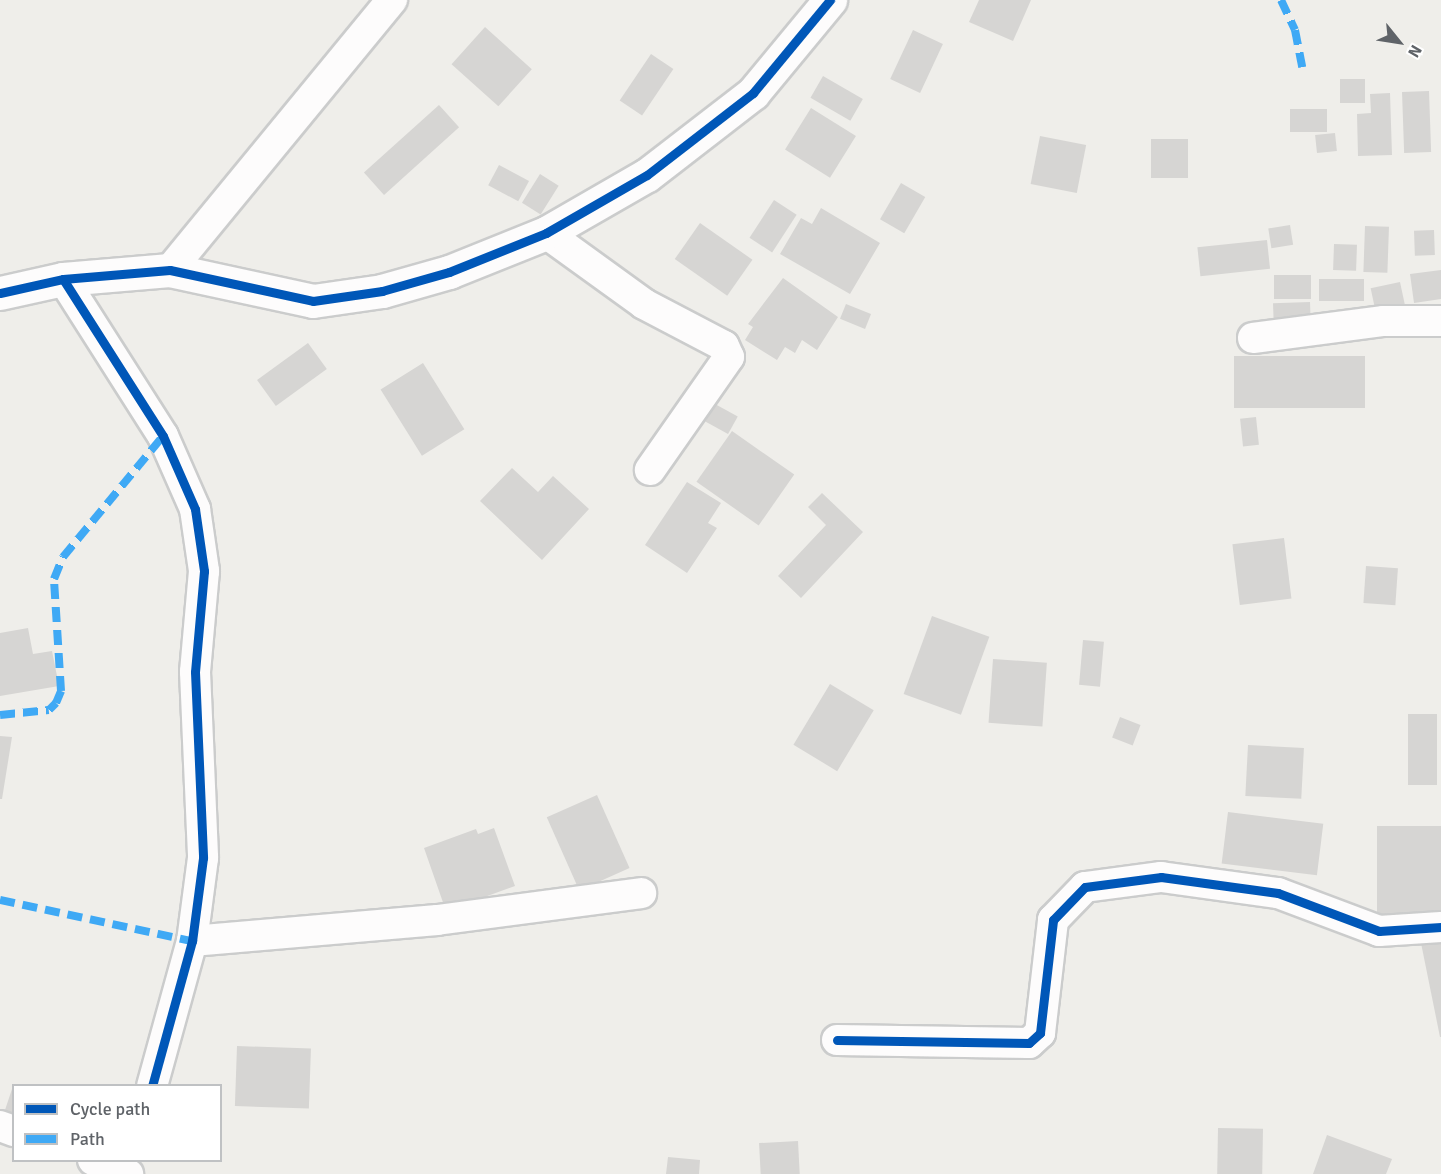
<!DOCTYPE html>
<html>
<head>
<meta charset="utf-8">
<style>
  body { margin:0 }
  #map { position:relative; width:1441px; height:1174px; overflow:hidden; background:#efeeea; font-family:Signika,sans-serif }
  div>[style] { position:absolute }
  .building>* { inset:0; background:#d6d5d3; transform-origin:0 0 }
  .roads { filter:drop-shadow(2px 0 #cbcccc) drop-shadow(-2px 0 #cbcccc) drop-shadow(0 2px #cbcccc) drop-shadow(0 -2px #cbcccc) }
  .street>* { height:30px; margin:-15px; padding:0 15px; transform-origin:15px; border-radius:15px; background:#fdfcfc }
  .secondary>* { height:33px; margin:-16.5px; padding:0 16.5px; transform-origin:16.5px; border-radius:16.5px; background:#fdfcfc }
  .quiet>* { height:8px; margin-top:-4px; transform-origin:0; background:repeating-linear-gradient(90deg,#3fa9f5 0 15px,transparent 0 23px) }
  .cycleway>* { height:9px; margin:-4.5px; padding:0 4.5px; transform-origin:4.5px; border-radius:4.5px; background:#0057b8 }
  span { translate:-50% -50%; white-space:nowrap; text-align:center; line-height:1.15; -webkit-text-stroke:4.5px #fff; paint-order:stroke }
  .legend { position:absolute; left:12px; top:1084px; width:210px; height:78px; box-sizing:border-box; background:#fff; border:2px solid #bfc1c3; margin:0; padding:8px 10px; list-style:none; font-size:18px; color:#5f6368 }
  .legend li { display:flex; align-items:center; gap:12px; height:30px }
  .legend b { width:30px; border:2px solid #bfc1c3 }
  .north { position:absolute; left:1369px; top:12px; width:60px; height:60px; -webkit-text-stroke:4px #fff; paint-order:stroke; rotate:120deg; font-size:16px; font-weight:700; line-height:24px; text-align:center; color:#5f6368 }
  .north::after { content:''; display:block; margin:auto; width:21px; height:27px; background:#5f6368; clip-path:polygon(50% 0,100% 100%,50% 72%,0 100%) }
</style>
</head>
<body>
<div id="map">
  <div class="building">
    <div style="clip-path:polygon(979px 0,1031px 0,1013px 41px,969px 22px)"></div>
    <div style="left:485px;top:27px;width:63px;height:50px;rotate:42deg"></div>
    <div style="left:913px;top:30px;width:33px;height:54px;rotate:25deg"></div>
    <div style="left:651px;top:54px;width:27px;height:56px;rotate:34deg"></div>
    <div style="left:823px;top:76px;width:46px;height:25px;rotate:30deg"></div>
    <div style="left:1365px;top:79px;width:24px;height:25px;rotate:90deg"></div>
    <div style="left:1429px;top:91px;width:61px;height:27px;rotate:88deg"></div>
    <div style="clip-path:polygon(1390px 93px,1392px 155px,1358px 156px,1357px 114px,1371px 113px,1370px 94px)"></div>
    <div style="left:439px;top:105px;width:30px;height:101px;rotate:48deg"></div>
    <div style="left:811px;top:108px;width:53px;height:49px;rotate:32deg"></div>
    <div style="left:1290px;top:109px;width:37px;height:23px"></div>
    <div style="left:1335px;top:133px;width:18px;height:20px;rotate:84deg"></div>
    <div style="left:1040px;top:136px;width:47px;height:49px;rotate:11deg"></div>
    <div style="left:1151px;top:139px;width:37px;height:39px"></div>
    <div style="left:499px;top:165px;width:34px;height:23px;rotate:28deg"></div>
    <div style="left:540px;top:174px;width:22px;height:34px;rotate:32deg"></div>
    <div style="left:901px;top:183px;width:28px;height:42px;rotate:30deg"></div>
    <div style="left:774px;top:200px;width:27px;height:45px;rotate:33deg"></div>
    <div style="clip-path:polygon(821px 208px,880px 243px,850px 294px,780px 254px,801px 218px,812px 224px)"></div>
    <div style="left:700px;top:223px;width:64px;height:44px;rotate:35deg"></div>
    <div style="left:1290px;top:225px;width:20px;height:22px;rotate:81deg"></div>
    <div style="left:1365px;top:226px;width:24px;height:46px;rotate:2deg"></div>
    <div style="left:1434px;top:230px;width:25px;height:20px;rotate:88deg"></div>
    <div style="left:1267px;top:240px;width:29px;height:70px;rotate:84deg"></div>
    <div style="left:1334px;top:244px;width:23px;height:26px;rotate:2deg"></div>
    <div style="clip-path:polygon(1441px 270px,1441px 299px,1414px 303px,1410px 274px)"></div>
    <div style="left:1274px;top:275px;width:37px;height:24px"></div>
    <div style="clip-path:polygon(783px 278px,838px 317px,817px 350px,802px 340px,795px 353px,785px 347px,777px 360px,745px 340px,753px 327px,748px 324px)"></div>
    <div style="left:1364px;top:279px;width:22px;height:45px;rotate:90deg"></div>
    <div style="left:1400px;top:282px;width:30px;height:30px;rotate:78deg"></div>
    <div style="left:1310px;top:302px;width:23px;height:37px;rotate:88deg"></div>
    <div style="left:846px;top:304px;width:27px;height:16px;rotate:22deg"></div>
    <div style="left:308px;top:343px;width:32px;height:63px;rotate:54deg"></div>
    <div style="left:1365px;top:356px;width:52px;height:131px;rotate:90deg"></div>
    <div style="left:423px;top:363px;width:78px;height:50px;rotate:58deg"></div>
    <div style="left:715px;top:404px;width:26px;height:20px;rotate:29deg"></div>
    <div style="left:1256px;top:417px;width:28px;height:16px;rotate:84deg"></div>
    <div style="left:732px;top:431px;width:76px;height:62px;rotate:35deg"></div>
    <div style="clip-path:polygon(512px 468px,538px 492px,553px 476px,589px 509px,542px 560px,480px 501px)"></div>
    <div style="clip-path:polygon(687px 482px,721px 503px,708px 523px,717px 528px,687px 573px,645px 545px)"></div>
    <div style="clip-path:polygon(822px 493px,863px 532px,801px 598px,778px 576px,826px 525px,808px 507px)"></div>
    <div style="left:1284px;top:538px;width:61px;height:52px;rotate:83deg"></div>
    <div style="left:1366px;top:566px;width:32px;height:37px;rotate:4deg"></div>
    <div style="left:932px;top:616px;width:61px;height:83px;rotate:20deg"></div>
    <div style="clip-path:polygon(28px 628px,33px 654px,52px 651px,59px 686px,0 696px,0 633px)"></div>
    <div style="left:1083px;top:640px;width:21px;height:45px;rotate:5deg"></div>
    <div style="left:993px;top:659px;width:54px;height:64px;rotate:4deg"></div>
    <div style="left:830px;top:684px;width:51px;height:71px;rotate:31deg"></div>
    <div style="left:1408px;top:714px;width:29px;height:71px"></div>
    <div style="left:1120px;top:717px;width:22px;height:22px;rotate:21deg"></div>
    <div style="clip-path:polygon(0 736px,12px 737px,2px 799px,0 799px)"></div>
    <div style="left:1248px;top:745px;width:56px;height:51px;rotate:3deg"></div>
    <div style="left:597px;top:795px;width:80px;height:55px;rotate:66deg"></div>
    <div style="left:1228px;top:812px;width:96px;height:52px;rotate:7deg"></div>
    <div style="left:1441px;top:826px;width:93px;height:64px;rotate:90deg"></div>
    <div style="clip-path:polygon(494px 828px,515px 886px,446px 911px,424px 848px,476px 829px,478px 834px)"></div>
    <div style="clip-path:polygon(1441px 939px,1441px 1037px,1440px 1037px,1421px 943px)"></div>
    <div style="left:237px;top:1046px;width:74px;height:60px;rotate:2deg"></div>
    <div style="clip-path:polygon(13px 1086px,14px 1086px,14px 1129px,0 1125px)"></div>
    <div style="left:1218px;top:1128px;width:45px;height:46px;rotate:1deg"></div>
    <div style="clip-path:polygon(1327px 1135px,1392px 1159px,1386px 1174px,1313px 1174px)"></div>
    <div style="left:798px;top:1141px;width:33px;height:39px;rotate:87deg"></div>
    <div style="clip-path:polygon(668px 1157px,700px 1160px,699px 1174px,666px 1174px)"></div>
  </div>
  <div class="roads">
    <div class="street">
      <div style="left:546px;top:233px;width:121px;rotate:35.9deg"></div>
      <div style="left:644px;top:304px;width:90px;rotate:27.7deg"></div>
      <div style="left:724px;top:346px;width:12px;rotate:66deg"></div>
      <div style="left:729px;top:357px;width:138px;rotate:125deg"></div>
      <div style="left:170px;top:270px;width:350px;rotate:-50.6deg"></div>
      <div style="left:63px;top:279px;width:186px;rotate:57.5deg"></div>
      <div style="left:163px;top:436px;width:80px;rotate:66.3deg"></div>
      <div style="left:195px;top:509px;width:63px;rotate:81.7deg"></div>
      <div style="left:204px;top:571px;width:101px;rotate:95.1deg"></div>
      <div style="left:195px;top:672px;width:186px;rotate:87.5deg"></div>
      <div style="left:203px;top:858px;width:84px;rotate:97.5deg"></div>
      <div style="left:192px;top:941px;width:150px;rotate:105.4deg"></div>
      <div style="left:1253px;top:338px;width:132px;rotate:-7.4deg"></div>
      <div style="left:1384px;top:321px;width:57px"></div>
      <div style="left:192px;top:941px;width:246px;rotate:-4.9deg"></div>
      <div style="left:437px;top:920px;width:206px;rotate:-7.5deg"></div>
      <div style="left:837px;top:1040px;width:192px;rotate:0.9deg"></div>
      <div style="left:1029px;top:1043px;width:15px;rotate:-42deg"></div>
      <div style="left:1040px;top:1033px;width:114px;rotate:-83.4deg"></div>
      <div style="left:1053px;top:920px;width:46px;rotate:-45.9deg"></div>
      <div style="left:1085px;top:887px;width:77px;rotate:-7.5deg"></div>
      <div style="left:1161px;top:877px;width:118px;rotate:7.8deg"></div>
      <div style="left:1278px;top:893px;width:108px;rotate:20.6deg"></div>
      <div style="left:1379px;top:931px;width:62px;rotate:-3.7deg"></div>
      <div style="left:0;top:1126px;width:15px;rotate:20deg"></div>
      <div style="left:93px;top:1160px;width:38px;rotate:22deg"></div>
    </div>
    <div class="secondary">
      <div style="left:0;top:293px;width:65px;rotate:-12.5deg"></div>
      <div style="left:63px;top:279px;width:107px;rotate:-4.8deg"></div>
      <div style="left:170px;top:270px;width:146px;rotate:12.2deg"></div>
      <div style="left:313px;top:301px;width:70px;rotate:-8.2deg"></div>
      <div style="left:382px;top:291px;width:70px;rotate:-15.8deg"></div>
      <div style="left:449px;top:272px;width:105px;rotate:-21.9deg"></div>
      <div style="left:546px;top:233px;width:116px;rotate:-29.9deg"></div>
      <div style="left:647px;top:175px;width:134px;rotate:-37.7deg"></div>
      <div style="left:753px;top:93px;width:121px;rotate:-50.4deg"></div>
    </div>
  </div>
  <div class="quiet">
    <div style="left:1281px;top:0;width:33px;rotate:65deg"></div>
    <div style="left:1295px;top:30px;width:38px;rotate:79deg"></div>
    <div style="left:0;top:715px;width:49px;rotate:-5.8deg"></div>
    <div style="left:49px;top:710px;width:10px;rotate:-45deg"></div>
    <div style="left:56px;top:703px;width:13px;rotate:-67deg"></div>
    <div style="left:61px;top:691px;width:112px;rotate:-93.6deg"></div>
    <div style="left:54px;top:579px;width:24px;rotate:-68deg"></div>
    <div style="left:63px;top:557px;width:157px;rotate:-50.4deg"></div>
    <div style="left:0;top:900px;width:196px;rotate:12.1deg"></div>
  </div>
  <div class="cycleway">
    <div style="left:63px;top:279px;width:186px;rotate:57.5deg"></div>
    <div style="left:163px;top:436px;width:80px;rotate:66.3deg"></div>
    <div style="left:195px;top:509px;width:63px;rotate:81.7deg"></div>
    <div style="left:204px;top:571px;width:101px;rotate:95.1deg"></div>
    <div style="left:195px;top:672px;width:186px;rotate:87.5deg"></div>
    <div style="left:203px;top:858px;width:84px;rotate:97.5deg"></div>
    <div style="left:192px;top:941px;width:150px;rotate:105.4deg"></div>
    <div style="left:0;top:293px;width:65px;rotate:-12.5deg"></div>
    <div style="left:63px;top:279px;width:107px;rotate:-4.8deg"></div>
    <div style="left:170px;top:270px;width:146px;rotate:12.2deg"></div>
    <div style="left:313px;top:301px;width:70px;rotate:-8.2deg"></div>
    <div style="left:382px;top:291px;width:70px;rotate:-15.8deg"></div>
    <div style="left:449px;top:272px;width:105px;rotate:-21.9deg"></div>
    <div style="left:546px;top:233px;width:116px;rotate:-29.9deg"></div>
    <div style="left:647px;top:175px;width:134px;rotate:-37.7deg"></div>
    <div style="left:753px;top:93px;width:121px;rotate:-50.4deg"></div>
    <div style="left:837px;top:1040px;width:192px;rotate:0.9deg"></div>
    <div style="left:1029px;top:1043px;width:15px;rotate:-42deg"></div>
    <div style="left:1040px;top:1033px;width:114px;rotate:-83.4deg"></div>
    <div style="left:1053px;top:920px;width:46px;rotate:-45.9deg"></div>
    <div style="left:1085px;top:887px;width:77px;rotate:-7.5deg"></div>
    <div style="left:1161px;top:877px;width:118px;rotate:7.8deg"></div>
    <div style="left:1278px;top:893px;width:108px;rotate:20.6deg"></div>
    <div style="left:1379px;top:931px;width:62px;rotate:-3.7deg"></div>
  </div>
  <ul class="legend">
  <li><b style="height:8px;background:#0057b8"></b>Cycle path</li>
  <li><b style="height:8px;background:#3fa9f5"></b>Path</li>
  </ul>
  <div class="north">N</div>
</div>
</body>
</html>
